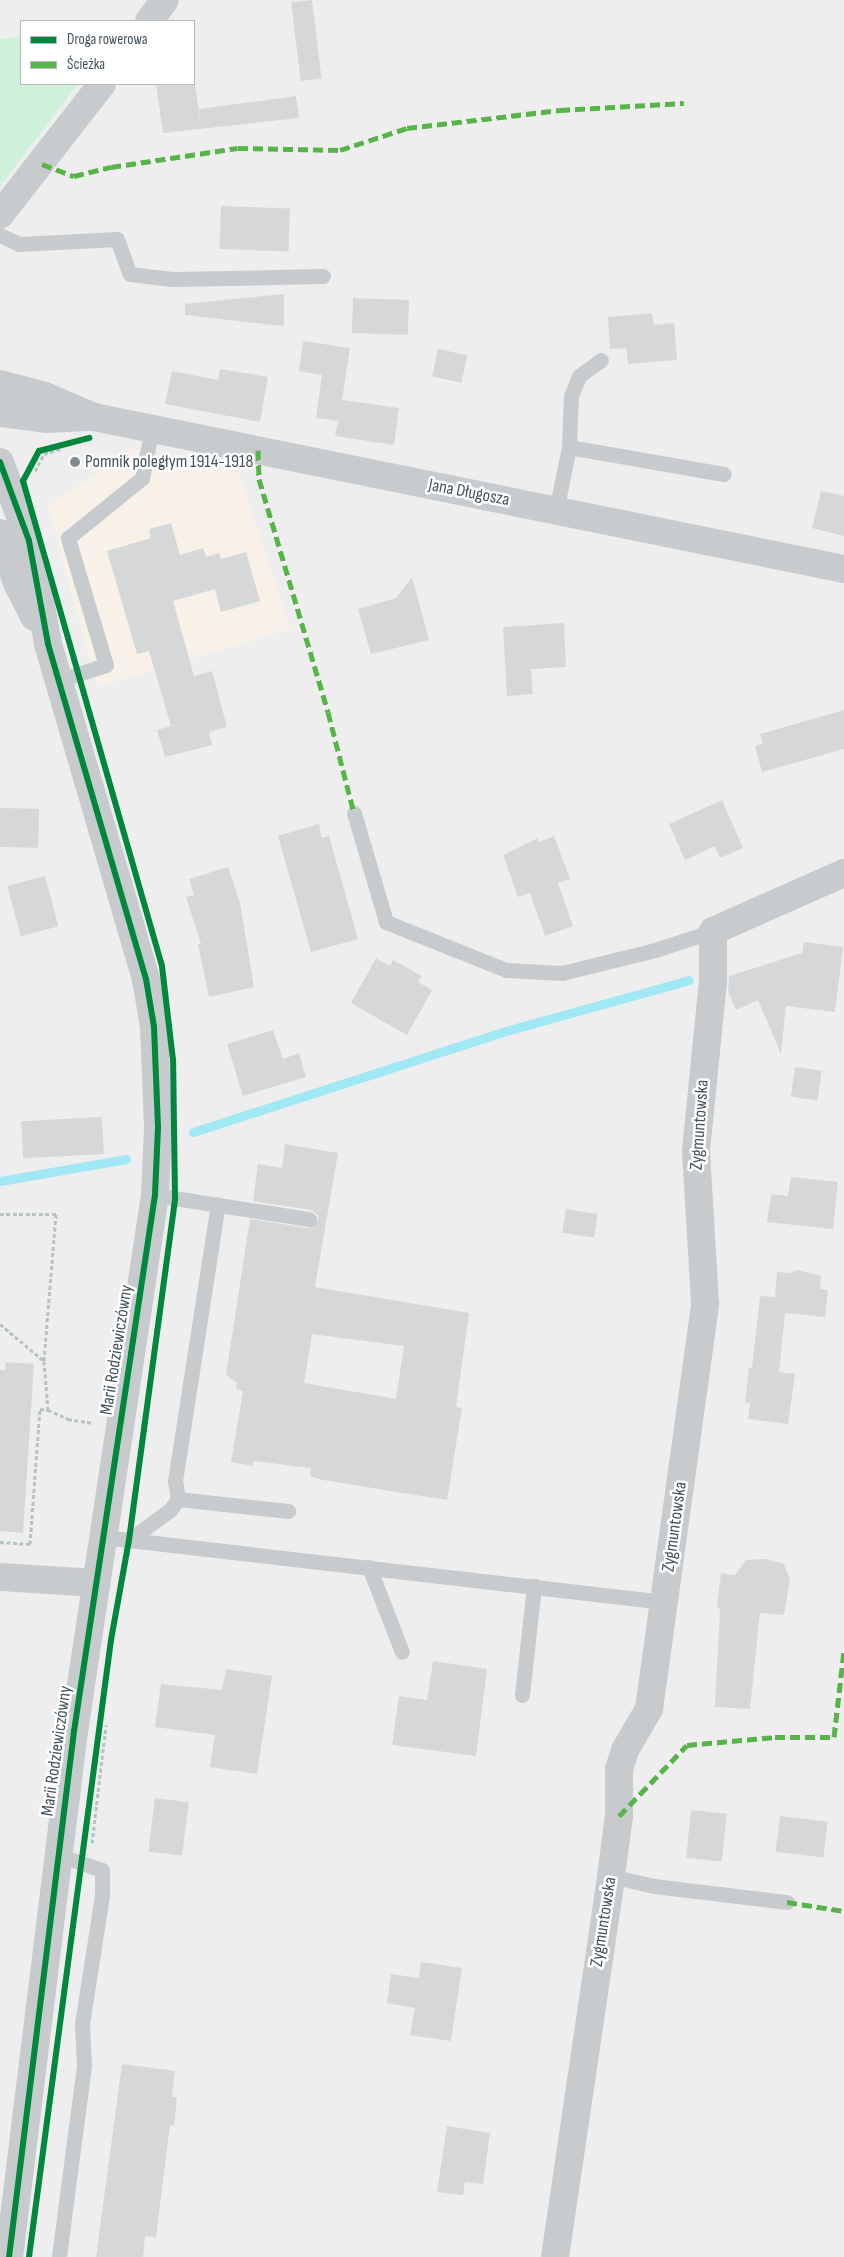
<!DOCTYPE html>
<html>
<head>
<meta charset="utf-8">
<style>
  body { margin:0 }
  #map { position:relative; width:844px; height:2257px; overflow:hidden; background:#efeeee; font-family:"Sofia Sans Condensed",sans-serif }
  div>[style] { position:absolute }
  .commercial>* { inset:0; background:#f7f1e8 }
  .green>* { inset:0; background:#d0f1d9 }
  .stream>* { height:9px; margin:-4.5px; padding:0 4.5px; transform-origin:4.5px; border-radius:4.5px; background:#a0e8f3 }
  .building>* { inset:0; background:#d6d7d9; transform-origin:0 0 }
  .path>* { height:3px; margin-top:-1.5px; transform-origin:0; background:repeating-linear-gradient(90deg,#b5c4be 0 4px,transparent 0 6.5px) }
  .service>* { height:15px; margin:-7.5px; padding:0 7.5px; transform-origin:7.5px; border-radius:7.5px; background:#c7cbce }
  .minor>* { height:28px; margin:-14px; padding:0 14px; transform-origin:14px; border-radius:14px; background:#c7cbce }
  .tertiary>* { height:28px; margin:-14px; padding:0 14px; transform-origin:14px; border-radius:14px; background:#c7cbce }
  .quiet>* { height:5px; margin-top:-2.5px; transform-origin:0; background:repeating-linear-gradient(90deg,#57b448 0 10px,transparent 0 15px) }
  .cycleway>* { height:6px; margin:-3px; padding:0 3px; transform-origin:3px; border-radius:3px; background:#00873e }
  .dots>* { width:14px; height:14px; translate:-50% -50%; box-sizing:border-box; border:2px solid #fff; border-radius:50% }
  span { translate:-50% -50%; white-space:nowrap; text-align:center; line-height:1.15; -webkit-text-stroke:5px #fff; paint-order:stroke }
  .poi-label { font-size:18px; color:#44535d }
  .left { translate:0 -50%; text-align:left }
  .street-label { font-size:18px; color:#44535d }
  .legend { position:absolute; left:20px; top:20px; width:175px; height:65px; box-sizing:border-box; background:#fff; border:1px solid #b4babe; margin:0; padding:6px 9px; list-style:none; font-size:15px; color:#44535d }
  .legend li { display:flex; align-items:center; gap:10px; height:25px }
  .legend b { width:25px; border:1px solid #b4babe }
</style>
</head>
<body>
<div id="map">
  <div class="commercial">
    <div style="clip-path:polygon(132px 449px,239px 473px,290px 629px,97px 687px,48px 506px)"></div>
  </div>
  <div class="green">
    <div style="clip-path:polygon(21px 36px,21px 84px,78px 84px,0 186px,0 39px)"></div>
  </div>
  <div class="stream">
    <div style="left:193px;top:1132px;width:325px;rotate:-17.9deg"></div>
    <div style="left:502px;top:1032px;width:194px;rotate:-15.5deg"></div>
    <div style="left:0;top:1181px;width:128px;rotate:-9.9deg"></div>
  </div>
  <div class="building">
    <div style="left:312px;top:0;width:79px;height:21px;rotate:83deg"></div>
    <div style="clip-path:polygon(156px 84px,195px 84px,201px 127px,199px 109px,296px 96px,299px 118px,163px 133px)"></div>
    <div style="left:221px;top:206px;width:69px;height:43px;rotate:2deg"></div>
    <div style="clip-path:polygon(284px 294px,284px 326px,185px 315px,185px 304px)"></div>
    <div style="left:353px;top:298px;width:56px;height:35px;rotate:2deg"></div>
    <div style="clip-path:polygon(652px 313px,654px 325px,674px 323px,677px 360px,628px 364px,626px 348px,610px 349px,608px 317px)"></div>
    <div style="clip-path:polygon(303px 341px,350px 348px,342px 400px,399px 408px,394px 445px,335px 436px,338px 421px,316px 418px,322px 375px,299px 371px)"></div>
    <div style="left:438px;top:349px;width:30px;height:28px;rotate:12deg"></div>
    <div style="clip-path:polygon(220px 369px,268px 377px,260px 422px,165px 404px,172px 371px,218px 380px)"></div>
    <div style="clip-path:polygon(821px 491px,844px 496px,844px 536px,812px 528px)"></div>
    <div style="clip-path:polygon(171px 523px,180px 555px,203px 548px,206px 557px,219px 553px,221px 559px,246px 552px,260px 601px,221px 612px,215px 589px,173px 601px,194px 676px,212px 671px,227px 727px,209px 732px,212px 745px,165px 757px,157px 730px,171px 726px,149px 651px,137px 654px,107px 551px,151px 538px,149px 529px)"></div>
    <div style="clip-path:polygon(412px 577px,429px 640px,371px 654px,358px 609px,396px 598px)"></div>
    <div style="clip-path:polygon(564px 623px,566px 667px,531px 669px,533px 694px,507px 696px,503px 627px)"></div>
    <div style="clip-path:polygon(844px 710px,844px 749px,762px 772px,755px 746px,763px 743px,760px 734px)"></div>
    <div style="clip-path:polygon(722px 800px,743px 848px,720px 858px,715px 846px,685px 860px,669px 824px)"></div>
    <div style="left:0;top:808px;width:39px;height:39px;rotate:1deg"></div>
    <div style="clip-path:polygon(319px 824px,322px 838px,329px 836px,358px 939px,311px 952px,278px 836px)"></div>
    <div style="clip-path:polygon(554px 836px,570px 879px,558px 883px,573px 926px,545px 936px,530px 893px,518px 897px,503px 855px,538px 838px,539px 842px)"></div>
    <div style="clip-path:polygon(228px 867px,240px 903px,254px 987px,209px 997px,198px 944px,201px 944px,186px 897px,194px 895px,189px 879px)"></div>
    <div style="left:45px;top:876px;width:52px;height:39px;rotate:75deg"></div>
    <div style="clip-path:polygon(804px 942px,843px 947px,835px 1012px,786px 1006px,781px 1054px,758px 1000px,736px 1010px,728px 991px,729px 976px,802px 953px)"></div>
    <div style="clip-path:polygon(376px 958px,390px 966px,393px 960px,422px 976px,418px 982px,432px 990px,407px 1035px,351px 1003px)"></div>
    <div style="clip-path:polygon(273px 1030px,283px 1059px,299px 1053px,306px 1077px,243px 1096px,227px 1044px)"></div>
    <div style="left:795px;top:1067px;width:27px;height:30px;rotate:8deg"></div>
    <div style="left:102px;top:1117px;width:37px;height:81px;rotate:87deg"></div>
    <div style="clip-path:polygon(evenodd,285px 1144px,338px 1153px,315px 1287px,469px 1313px,456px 1407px,462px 1408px,447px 1500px,323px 1480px,310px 1476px,311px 1468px,262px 1462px,254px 1461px,253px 1466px,231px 1462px,243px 1391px,236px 1389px,237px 1383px,226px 1375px,250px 1219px,308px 1228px,318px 1221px,318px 1215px,311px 1210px,253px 1201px,258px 1164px,282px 1168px,285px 1144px,312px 1334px,404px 1346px,396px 1399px,304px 1383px,312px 1334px)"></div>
    <div style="clip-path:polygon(791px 1177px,838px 1182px,833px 1229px,767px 1222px,771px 1194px,788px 1196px)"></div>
    <div style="left:566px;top:1209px;width:32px;height:24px;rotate:9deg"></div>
    <div style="clip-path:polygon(798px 1270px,821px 1276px,820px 1289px,828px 1290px,825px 1317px,785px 1313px,779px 1372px,795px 1374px,788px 1424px,748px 1419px,750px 1403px,745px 1402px,749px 1368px,752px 1368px,760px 1296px,775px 1297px,777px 1272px,789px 1273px)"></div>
    <div style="clip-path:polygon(6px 1362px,34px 1364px,23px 1533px,0 1531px,0 1370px,5px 1370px)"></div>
    <div style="clip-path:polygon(766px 1559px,784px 1564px,790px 1579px,784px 1615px,760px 1613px,750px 1709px,715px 1707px,720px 1608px,717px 1607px,721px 1573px,735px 1575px,746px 1560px)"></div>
    <div style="clip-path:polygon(433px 1661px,487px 1669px,476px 1756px,392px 1745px,399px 1696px,427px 1700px)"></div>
    <div style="clip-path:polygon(226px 1669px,272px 1676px,257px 1774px,210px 1767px,215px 1735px,155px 1727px,161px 1684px,222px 1690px)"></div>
    <div style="left:155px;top:1798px;width:34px;height:54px;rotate:7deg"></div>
    <div style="left:691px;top:1810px;width:36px;height:48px;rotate:6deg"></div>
    <div style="left:780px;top:1816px;width:48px;height:36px;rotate:7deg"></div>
    <div style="clip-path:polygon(421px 1962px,462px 1968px,451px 2041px,410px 2035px,415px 2008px,387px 2003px,391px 1974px,419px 1978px)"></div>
    <div style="clip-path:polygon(122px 2064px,175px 2071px,172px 2097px,177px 2097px,174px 2126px,170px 2125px,156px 2237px,145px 2236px,143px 2257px,96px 2257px)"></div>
    <div style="clip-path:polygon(447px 2126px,490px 2133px,483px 2184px,465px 2182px,463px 2195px,437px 2192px)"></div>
  </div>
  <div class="path">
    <div style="left:35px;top:471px;width:19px;rotate:-62deg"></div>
    <div style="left:44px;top:454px;width:17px;rotate:-17deg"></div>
    <div style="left:0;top:1214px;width:56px"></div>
    <div style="left:56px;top:1214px;width:147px;rotate:94.7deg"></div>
    <div style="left:0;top:1324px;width:57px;rotate:40.1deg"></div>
    <div style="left:44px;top:1361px;width:49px;rotate:85.3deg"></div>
    <div style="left:48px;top:1410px;width:22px;rotate:24deg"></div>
    <div style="left:68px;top:1419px;width:24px;rotate:9deg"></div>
    <div style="left:0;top:1542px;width:30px;rotate:4deg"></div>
    <div style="left:30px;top:1544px;width:135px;rotate:-85.8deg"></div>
    <div style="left:40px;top:1409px;width:8px;rotate:7deg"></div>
    <div style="left:92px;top:1843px;width:119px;rotate:-83.2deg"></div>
  </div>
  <div class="service">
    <div style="left:0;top:235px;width:21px;rotate:25deg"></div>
    <div style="left:19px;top:244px;width:98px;rotate:-2.9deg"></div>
    <div style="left:117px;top:239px;width:37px;rotate:70deg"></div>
    <div style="left:130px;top:274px;width:42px;rotate:6.8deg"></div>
    <div style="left:172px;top:279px;width:151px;rotate:-1.1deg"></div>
    <div style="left:569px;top:447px;width:157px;rotate:9.9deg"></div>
    <div style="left:556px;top:511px;width:65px;rotate:-78.5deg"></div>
    <div style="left:569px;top:447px;width:51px;rotate:-87.8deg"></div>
    <div style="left:571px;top:396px;width:22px;rotate:-68deg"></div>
    <div style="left:579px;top:376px;width:27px;rotate:-36deg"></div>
    <div style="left:59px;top:680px;width:49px;rotate:-17.7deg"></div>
    <div style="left:106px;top:665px;width:133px;rotate:-106.7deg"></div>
    <div style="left:68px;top:538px;width:95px;rotate:-39deg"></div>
    <div style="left:142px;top:478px;width:50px;rotate:-78.5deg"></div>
    <div style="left:354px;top:813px;width:114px;rotate:73.6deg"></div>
    <div style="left:386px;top:922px;width:129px;rotate:21.8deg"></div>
    <div style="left:506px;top:970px;width:56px;rotate:3.1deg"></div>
    <div style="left:562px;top:973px;width:96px;rotate:-13.9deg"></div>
    <div style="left:655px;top:950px;width:61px;rotate:-18.1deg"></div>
    <div style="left:155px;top:1195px;width:156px;rotate:8.9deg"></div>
    <div style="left:178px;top:1499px;width:111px;rotate:6.2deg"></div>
    <div style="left:103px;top:1537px;width:565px;rotate:6.61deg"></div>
    <div style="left:129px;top:1540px;width:51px;rotate:-36.2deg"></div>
    <div style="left:170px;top:1510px;width:14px;rotate:-54deg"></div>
    <div style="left:178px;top:1499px;width:18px;rotate:-99deg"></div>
    <div style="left:175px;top:1481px;width:280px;rotate:-81.2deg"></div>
    <div style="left:369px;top:1567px;width:91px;rotate:68.8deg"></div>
    <div style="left:522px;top:1695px;width:110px;rotate:-83.7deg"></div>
    <div style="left:58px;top:1855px;width:46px;rotate:18.8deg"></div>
    <div style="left:102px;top:1870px;width:25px;rotate:90deg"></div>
    <div style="left:102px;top:1895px;width:131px;rotate:98.8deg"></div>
    <div style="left:82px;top:2024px;width:42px;rotate:87.3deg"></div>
    <div style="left:84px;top:2066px;width:193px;rotate:97.5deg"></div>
    <div style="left:611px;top:1876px;width:44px;rotate:13.1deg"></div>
    <div style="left:654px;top:1886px;width:134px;rotate:6.9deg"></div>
  </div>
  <div class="minor">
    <div style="left:149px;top:21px;width:26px;rotate:-53deg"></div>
    <div style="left:0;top:215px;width:166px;rotate:-52.1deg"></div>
    <div style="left:0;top:1577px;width:96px;rotate:3.6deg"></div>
    <div style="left:555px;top:2257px;width:385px;rotate:-81.6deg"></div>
    <div style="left:611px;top:1876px;width:61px;rotate:-82.4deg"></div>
    <div style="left:619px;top:1816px;width:47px;rotate:-90deg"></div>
    <div style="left:619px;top:1769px;width:20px;rotate:-72deg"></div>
    <div style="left:625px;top:1750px;width:48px;rotate:-59.7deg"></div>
    <div style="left:649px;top:1709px;width:410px;rotate:-82.1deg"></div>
    <div style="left:705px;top:1303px;width:152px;rotate:-93.4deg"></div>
    <div style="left:696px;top:1151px;width:170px;rotate:-84.3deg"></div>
    <div style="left:713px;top:982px;width:51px;rotate:-90deg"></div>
    <div style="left:713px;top:931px;width:143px;rotate:-23.9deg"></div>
  </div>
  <div class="tertiary">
    <div style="left:0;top:384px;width:47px;rotate:14.9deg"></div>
    <div style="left:45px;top:396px;width:53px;rotate:23.2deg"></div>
    <div style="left:94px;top:417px;width:765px;rotate:11.46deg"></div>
    <div style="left:0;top:413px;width:46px;rotate:7.4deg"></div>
    <div style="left:46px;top:419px;width:40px;rotate:-2.9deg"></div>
    <div style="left:0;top:462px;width:84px;rotate:69.8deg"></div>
    <div style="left:29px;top:541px;width:105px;rotate:79.5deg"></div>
    <div style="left:48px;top:644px;width:349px;rotate:73.7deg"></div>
    <div style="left:146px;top:979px;width:49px;rotate:80.5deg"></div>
    <div style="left:154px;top:1027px;width:101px;rotate:87.7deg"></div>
    <div style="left:158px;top:1128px;width:67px;rotate:92.6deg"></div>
    <div style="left:155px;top:1195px;width:542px;rotate:98.59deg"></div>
    <div style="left:74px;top:1731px;width:530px;rotate:97.04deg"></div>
    <div style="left:0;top:533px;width:53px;rotate:71.2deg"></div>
    <div style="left:17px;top:583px;width:38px;rotate:63deg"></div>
  </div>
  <div class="quiet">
    <div style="left:42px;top:164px;width:34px;rotate:21deg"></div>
    <div style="left:74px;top:176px;width:38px;rotate:-14deg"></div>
    <div style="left:111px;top:167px;width:128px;rotate:-8.5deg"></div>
    <div style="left:238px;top:148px;width:102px;rotate:1.1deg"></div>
    <div style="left:340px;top:150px;width:71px;rotate:-18.2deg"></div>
    <div style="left:407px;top:128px;width:154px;rotate:-6.7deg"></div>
    <div style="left:560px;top:110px;width:124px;rotate:-3.2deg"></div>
    <div style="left:258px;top:450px;width:29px;rotate:88deg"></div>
    <div style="left:259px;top:479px;width:243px;rotate:73.5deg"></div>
    <div style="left:328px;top:712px;width:104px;rotate:75.6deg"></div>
    <div style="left:619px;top:1816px;width:98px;rotate:-46.2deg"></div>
    <div style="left:687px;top:1745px;width:88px;rotate:-5.2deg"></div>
    <div style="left:775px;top:1737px;width:59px"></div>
    <div style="left:834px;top:1737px;width:88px;rotate:-83.4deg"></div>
    <div style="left:787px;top:1902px;width:58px;rotate:9deg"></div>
  </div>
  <div class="cycleway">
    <div style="left:0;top:462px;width:84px;rotate:69.8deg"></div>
    <div style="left:29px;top:541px;width:105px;rotate:79.5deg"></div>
    <div style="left:48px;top:644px;width:349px;rotate:73.7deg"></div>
    <div style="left:146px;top:979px;width:49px;rotate:80.5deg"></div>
    <div style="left:154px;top:1027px;width:101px;rotate:87.7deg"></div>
    <div style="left:158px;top:1128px;width:67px;rotate:92.6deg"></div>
    <div style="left:155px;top:1195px;width:542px;rotate:98.59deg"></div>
    <div style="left:74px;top:1731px;width:530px;rotate:97.04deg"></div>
    <div style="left:29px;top:2257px;width:622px;rotate:-82.43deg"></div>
    <div style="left:111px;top:1640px;width:102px;rotate:-79.8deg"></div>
    <div style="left:129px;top:1540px;width:345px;rotate:-82.3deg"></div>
    <div style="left:175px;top:1198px;width:138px;rotate:-90.8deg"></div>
    <div style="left:173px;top:1060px;width:95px;rotate:-96.7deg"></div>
    <div style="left:162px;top:966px;width:505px;rotate:-105.99deg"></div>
    <div style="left:23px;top:481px;width:34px;rotate:-62deg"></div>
    <div style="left:39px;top:451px;width:52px;rotate:-14.6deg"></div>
  </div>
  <div class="dots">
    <div style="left:75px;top:462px;background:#808990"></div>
  </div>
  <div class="poi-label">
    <span class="left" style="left:85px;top:462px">Pomnik poległym 1914-1918</span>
  </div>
  <div class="street-label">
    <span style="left:469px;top:493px;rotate:11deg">Jana Długosza</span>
    <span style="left:700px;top:1125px;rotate:-86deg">Zygmuntowska</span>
    <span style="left:117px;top:1350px;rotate:-81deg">Marii Rodziewiczówny</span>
    <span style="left:675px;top:1527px;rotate:-82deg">Zygmuntowska</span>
    <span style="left:57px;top:1751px;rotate:-82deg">Marii Rodziewiczówny</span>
    <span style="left:604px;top:1922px;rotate:-81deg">Zygmuntowska</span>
  </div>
  <ul class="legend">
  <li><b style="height:6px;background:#00873e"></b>Droga rowerowa</li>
  <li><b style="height:6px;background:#57b448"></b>Ścieżka</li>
  </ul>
</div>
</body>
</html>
